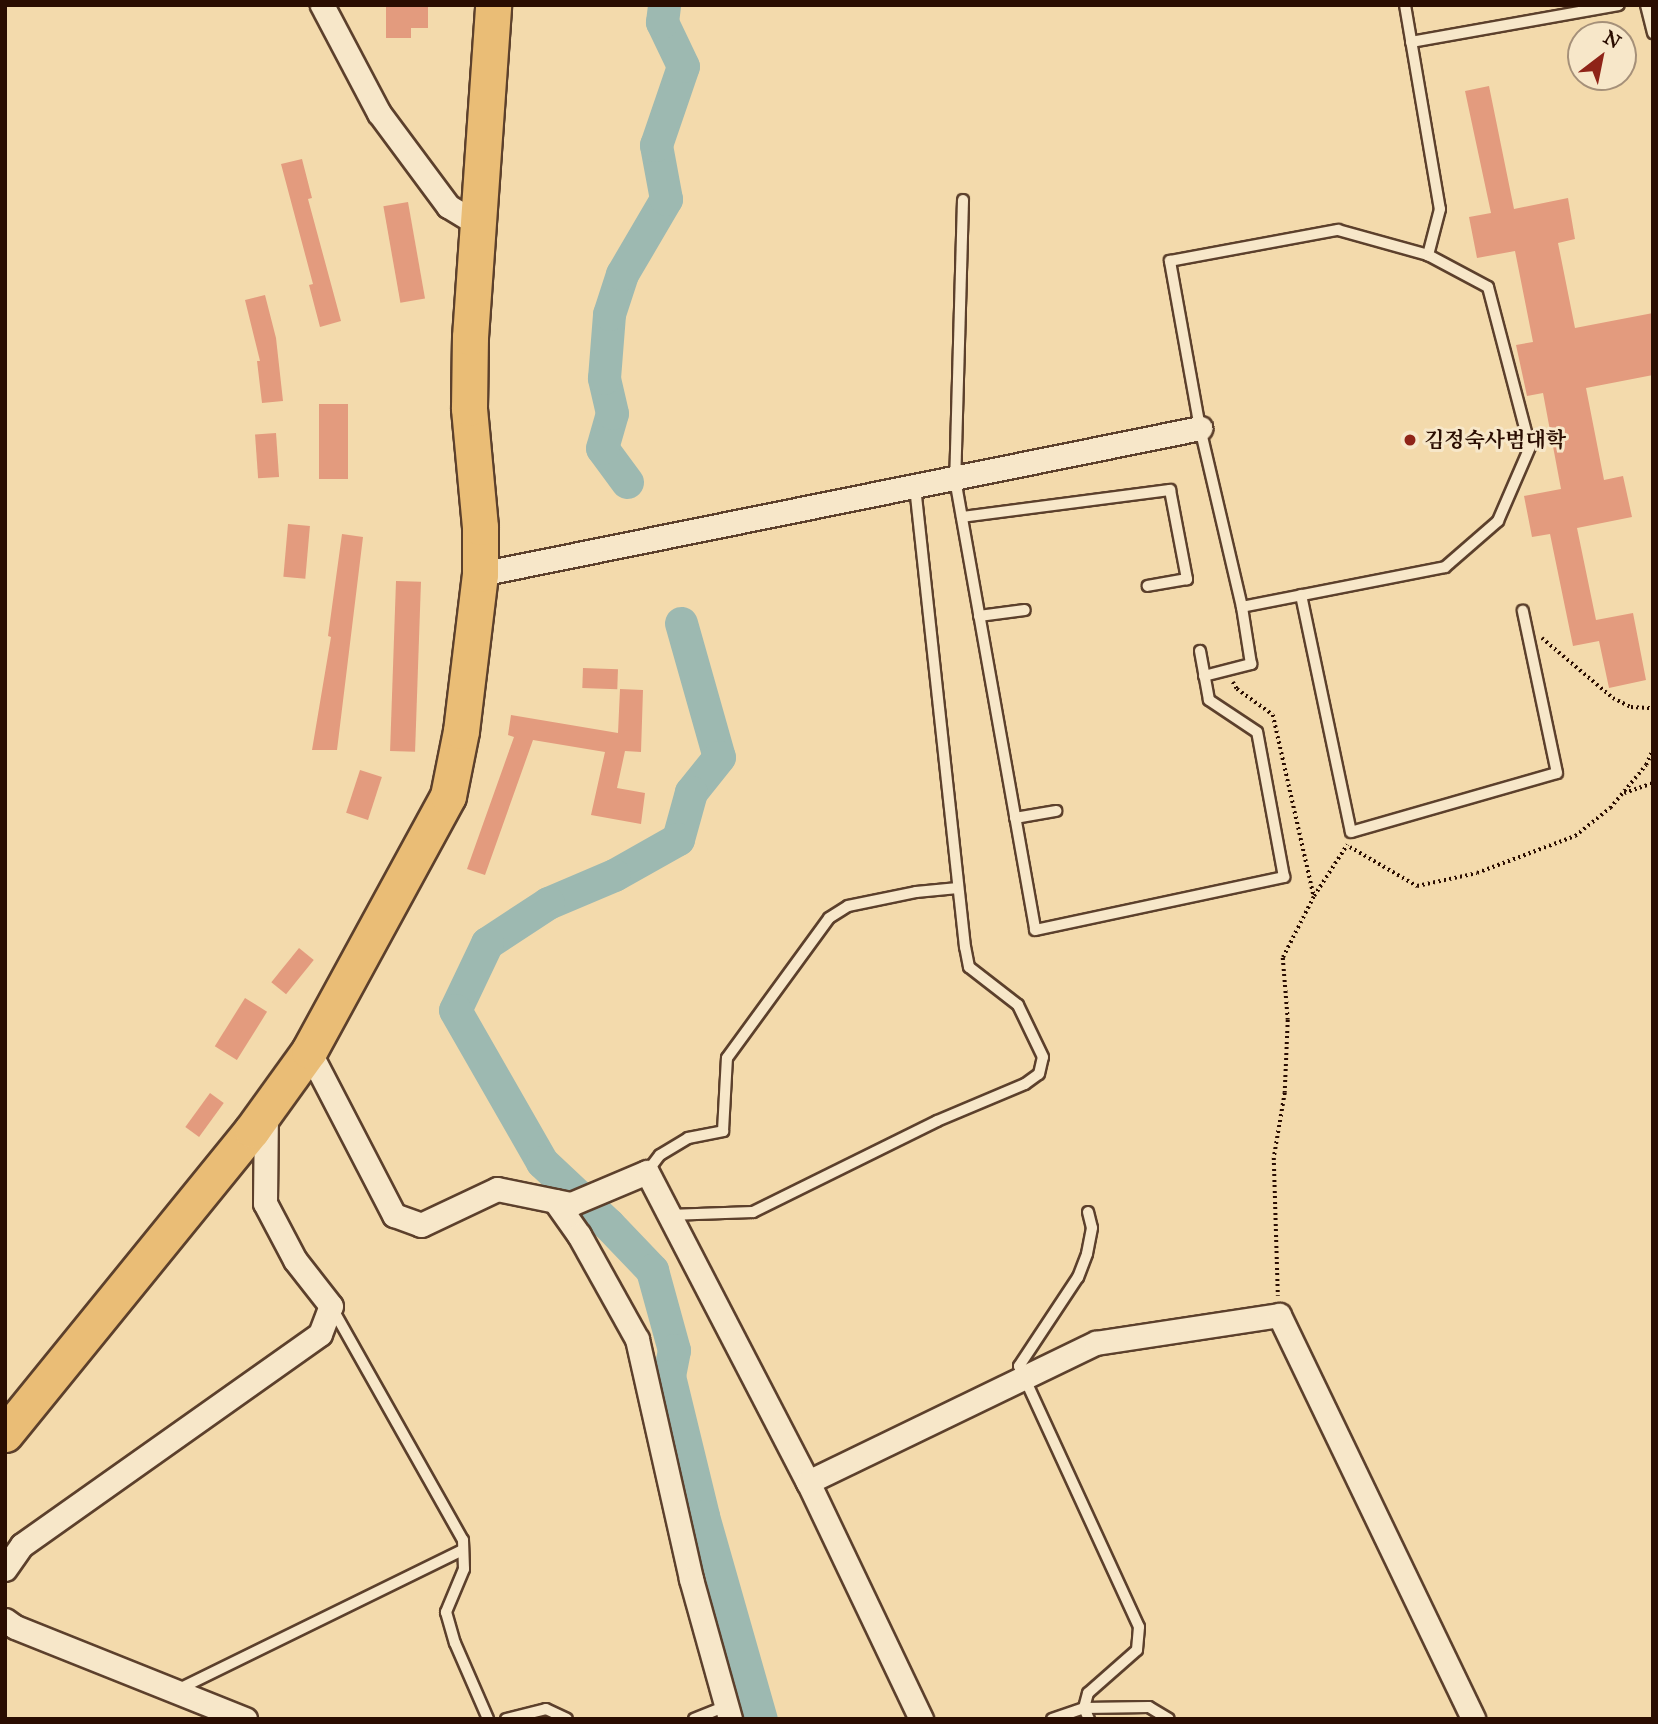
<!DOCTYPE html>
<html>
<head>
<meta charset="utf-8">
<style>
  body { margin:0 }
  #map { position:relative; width:1658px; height:1724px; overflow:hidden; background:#f3daac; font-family:"IM FELL Great Primer","Noto Serif KR",serif }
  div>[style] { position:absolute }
  .river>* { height:33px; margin:-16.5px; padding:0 16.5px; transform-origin:16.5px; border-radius:16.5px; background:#9db9b1 }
  .building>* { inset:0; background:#e39b7e; transform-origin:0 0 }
  .path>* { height:3.5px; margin-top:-1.75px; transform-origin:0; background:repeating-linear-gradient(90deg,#2a0d01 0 2px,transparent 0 5.5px) }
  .roads { filter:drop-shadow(2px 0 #5c402c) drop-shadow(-2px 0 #5c402c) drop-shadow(0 2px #5c402c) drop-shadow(0 -2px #5c402c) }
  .service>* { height:10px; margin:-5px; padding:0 5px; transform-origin:5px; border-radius:5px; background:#f7e7c9 }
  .minor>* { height:23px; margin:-11.5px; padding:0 11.5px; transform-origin:11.5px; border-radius:11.5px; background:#f7e7c9 }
  .primary>* { height:35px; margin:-17.5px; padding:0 17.5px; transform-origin:17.5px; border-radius:17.5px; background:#eabd76 }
  .dots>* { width:19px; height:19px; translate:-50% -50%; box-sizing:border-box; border:4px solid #f7e7c9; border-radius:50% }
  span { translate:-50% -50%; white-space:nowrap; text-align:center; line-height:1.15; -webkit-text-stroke:6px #f7e7c9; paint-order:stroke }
  .poi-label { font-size:21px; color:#2a0d01; font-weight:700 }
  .left { translate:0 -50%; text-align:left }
  .frame { position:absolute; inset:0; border:7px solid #2a0d01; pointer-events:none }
  .north { position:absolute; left:1567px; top:21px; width:70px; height:70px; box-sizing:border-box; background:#f7e7c9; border:2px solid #a59079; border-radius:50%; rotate:32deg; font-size:19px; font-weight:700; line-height:28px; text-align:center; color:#2a0d01 }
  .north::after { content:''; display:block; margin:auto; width:24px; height:32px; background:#8f2418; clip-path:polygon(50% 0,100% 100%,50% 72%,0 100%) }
</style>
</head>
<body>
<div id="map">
  <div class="river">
    <div style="left:627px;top:482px;width:42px;rotate:-126.3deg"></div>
    <div style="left:602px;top:448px;width:36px;rotate:-74deg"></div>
    <div style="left:612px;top:413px;width:36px;rotate:-103deg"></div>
    <div style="left:604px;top:378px;width:64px;rotate:-85.5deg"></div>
    <div style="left:609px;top:314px;width:42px;rotate:-72deg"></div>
    <div style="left:622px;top:274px;width:87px;rotate:-59.6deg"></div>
    <div style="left:666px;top:199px;width:55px;rotate:-100.5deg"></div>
    <div style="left:656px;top:145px;width:83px;rotate:-71.1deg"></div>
    <div style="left:683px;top:66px;width:49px;rotate:-115.5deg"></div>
    <div style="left:662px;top:22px;width:17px;rotate:-83deg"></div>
    <div style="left:681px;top:623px;width:139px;rotate:74.2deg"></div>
    <div style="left:719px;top:757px;width:45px;rotate:128.7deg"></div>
    <div style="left:691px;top:792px;width:49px;rotate:105.5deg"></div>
    <div style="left:678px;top:839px;width:73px;rotate:150.6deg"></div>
    <div style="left:614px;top:875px;width:72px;rotate:157deg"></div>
    <div style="left:548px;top:903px;width:73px;rotate:146.7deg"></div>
    <div style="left:487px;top:943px;width:74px;rotate:115.5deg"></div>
    <div style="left:455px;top:1010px;width:175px;rotate:60.2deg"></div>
    <div style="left:542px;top:1162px;width:91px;rotate:43.2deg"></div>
    <div style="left:608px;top:1224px;width:64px;rotate:46.3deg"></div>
    <div style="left:652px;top:1270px;width:83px;rotate:74.6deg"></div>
    <div style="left:674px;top:1350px;width:26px;rotate:101deg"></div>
    <div style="left:669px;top:1376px;width:144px;rotate:76.3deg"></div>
    <div style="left:703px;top:1516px;width:211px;rotate:74.1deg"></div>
  </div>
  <div class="building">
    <div style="clip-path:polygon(386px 5px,428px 5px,428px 28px,411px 28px,411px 38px,386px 38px)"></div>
    <div style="clip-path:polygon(1489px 86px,1514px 209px,1568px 198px,1575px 239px,1558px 243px,1575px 328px,1653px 313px,1653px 375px,1586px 388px,1604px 480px,1623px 476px,1632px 517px,1577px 528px,1596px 620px,1633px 613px,1646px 680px,1609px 688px,1599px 641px,1573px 646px,1550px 534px,1532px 537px,1524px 496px,1561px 489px,1543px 393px,1527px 396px,1516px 345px,1533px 342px,1515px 251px,1477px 258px,1469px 217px,1491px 213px,1465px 91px)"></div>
    <div style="clip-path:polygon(302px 159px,312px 198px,308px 199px,341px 321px,320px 327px,309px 285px,313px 284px,281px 164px)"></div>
    <div style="left:408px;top:202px;width:98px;height:25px;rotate:80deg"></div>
    <div style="clip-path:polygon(265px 295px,276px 338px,283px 401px,262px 403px,257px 361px,260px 361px,245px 300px)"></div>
    <div style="left:319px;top:404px;width:29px;height:75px"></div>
    <div style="left:276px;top:433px;width:44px;height:21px;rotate:86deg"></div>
    <div style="left:288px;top:524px;width:22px;height:53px;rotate:5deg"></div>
    <div style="clip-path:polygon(342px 534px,363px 537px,337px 750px,312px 750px,331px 637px,328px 636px)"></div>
    <div style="left:396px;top:581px;width:25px;height:170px;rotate:2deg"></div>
    <div style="left:583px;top:668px;width:35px;height:20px;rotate:2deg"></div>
    <div style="clip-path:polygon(620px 689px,643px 690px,641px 752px,625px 751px,617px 788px,645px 793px,641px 824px,591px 815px,605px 752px,533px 740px,485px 875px,467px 869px,514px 737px,508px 735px,511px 715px,618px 733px)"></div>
    <div style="left:360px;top:770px;width:23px;height:45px;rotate:18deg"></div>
    <div style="left:299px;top:948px;width:19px;height:44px;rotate:39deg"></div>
    <div style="left:245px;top:998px;width:26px;height:57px;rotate:32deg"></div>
    <div style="left:210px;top:1093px;width:17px;height:42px;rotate:36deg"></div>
  </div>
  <div class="path">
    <div style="left:1542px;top:638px;width:93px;rotate:40.2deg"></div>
    <div style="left:1613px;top:698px;width:20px;rotate:27deg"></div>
    <div style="left:1631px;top:707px;width:22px;rotate:3deg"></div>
    <div style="left:1233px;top:682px;width:8px;rotate:60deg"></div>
    <div style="left:1237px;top:689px;width:44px;rotate:35.8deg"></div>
    <div style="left:1273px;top:715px;width:187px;rotate:77.3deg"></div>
    <div style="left:1314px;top:897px;width:68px;rotate:116.9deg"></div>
    <div style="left:1283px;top:958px;width:62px;rotate:85.4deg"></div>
    <div style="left:1288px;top:1020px;width:73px;rotate:92.4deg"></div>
    <div style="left:1285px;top:1093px;width:66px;rotate:99.6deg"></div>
    <div style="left:1274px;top:1158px;width:138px;rotate:88.3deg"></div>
    <div style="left:1624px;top:793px;width:31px;rotate:-19deg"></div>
    <div style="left:1350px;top:847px;width:78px;rotate:30.2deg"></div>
    <div style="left:1417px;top:886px;width:61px;rotate:-12.2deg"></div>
    <div style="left:1477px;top:873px;width:105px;rotate:-20.7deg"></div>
    <div style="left:1575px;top:836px;width:45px;rotate:-38.7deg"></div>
    <div style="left:1610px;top:808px;width:56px;rotate:-50.1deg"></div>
    <div style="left:1646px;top:765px;width:17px;rotate:-66deg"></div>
    <div style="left:1314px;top:896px;width:61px;rotate:-57.1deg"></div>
  </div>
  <div class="roads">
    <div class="service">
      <div style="left:1405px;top:5px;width:207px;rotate:80.3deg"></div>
      <div style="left:1440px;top:209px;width:48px;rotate:104.6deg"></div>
      <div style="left:1646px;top:5px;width:29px;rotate:76deg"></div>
      <div style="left:1411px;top:42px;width:211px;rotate:-10.1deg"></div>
      <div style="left:963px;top:200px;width:279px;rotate:91.6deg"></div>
      <div style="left:955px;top:479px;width:458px;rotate:79.9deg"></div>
      <div style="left:1035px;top:930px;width:255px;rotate:-12deg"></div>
      <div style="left:1284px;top:877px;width:147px;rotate:-100.5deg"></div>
      <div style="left:1257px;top:732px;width:58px;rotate:-146.3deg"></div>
      <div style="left:1209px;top:700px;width:50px;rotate:-100.4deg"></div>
      <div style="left:1338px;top:230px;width:93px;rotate:15.5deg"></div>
      <div style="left:1428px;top:255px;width:68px;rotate:28.1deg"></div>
      <div style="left:1488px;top:287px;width:165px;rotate:75.3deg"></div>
      <div style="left:1530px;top:447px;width:81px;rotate:113.4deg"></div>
      <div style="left:1498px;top:521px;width:70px;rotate:139deg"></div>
      <div style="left:1445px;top:567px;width:207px;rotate:168.9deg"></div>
      <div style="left:1242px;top:607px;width:184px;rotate:-103.2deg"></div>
      <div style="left:1200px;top:428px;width:170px;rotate:-100.2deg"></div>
      <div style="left:1170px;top:261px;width:171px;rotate:-10.5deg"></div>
      <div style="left:962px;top:517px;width:210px;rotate:-7.4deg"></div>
      <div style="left:1170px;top:490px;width:91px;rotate:79.2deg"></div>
      <div style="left:1187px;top:579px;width:40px;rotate:170deg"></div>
      <div style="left:1301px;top:595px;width:242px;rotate:78.1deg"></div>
      <div style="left:1351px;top:832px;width:214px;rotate:-16deg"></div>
      <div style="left:1557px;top:773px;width:166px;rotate:-101.9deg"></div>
      <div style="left:979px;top:616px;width:46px;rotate:-7.4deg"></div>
      <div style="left:1204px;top:676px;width:49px;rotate:-14.3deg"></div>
      <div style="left:1251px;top:664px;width:58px;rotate:-99deg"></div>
      <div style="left:1015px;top:818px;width:42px;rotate:-9.7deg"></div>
      <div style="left:647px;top:1172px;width:21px;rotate:-53deg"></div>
      <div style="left:660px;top:1155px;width:33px;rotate:-31deg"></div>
      <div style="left:688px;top:1138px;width:36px;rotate:-11deg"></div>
      <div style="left:723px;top:1131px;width:73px;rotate:-86.9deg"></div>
      <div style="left:727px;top:1058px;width:173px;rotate:-53.9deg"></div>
      <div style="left:829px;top:918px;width:22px;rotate:-32deg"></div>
      <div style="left:848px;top:906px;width:69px;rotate:-11.6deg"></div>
      <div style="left:916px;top:892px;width:42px;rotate:-5.4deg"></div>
      <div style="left:1088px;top:1212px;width:16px;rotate:76deg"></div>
      <div style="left:1092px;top:1228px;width:26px;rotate:101deg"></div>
      <div style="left:1087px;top:1254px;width:25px;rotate:111deg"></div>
      <div style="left:1078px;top:1277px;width:107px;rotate:123.5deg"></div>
      <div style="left:1019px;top:1366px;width:287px;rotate:65.3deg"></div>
      <div style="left:1139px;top:1627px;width:23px;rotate:95deg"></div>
      <div style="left:1137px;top:1650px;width:65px;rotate:138.7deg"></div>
      <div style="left:1088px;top:1693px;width:16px;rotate:105deg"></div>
      <div style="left:1084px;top:1708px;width:12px;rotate:66deg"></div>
      <div style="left:669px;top:1215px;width:84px;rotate:-2deg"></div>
      <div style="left:753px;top:1212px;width:205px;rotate:-26.3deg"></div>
      <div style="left:937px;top:1121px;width:95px;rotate:-22.8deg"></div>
      <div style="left:1025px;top:1084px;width:17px;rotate:-36deg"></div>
      <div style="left:1039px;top:1074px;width:17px;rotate:-77deg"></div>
      <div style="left:1043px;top:1057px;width:58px;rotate:-115.7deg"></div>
      <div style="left:1018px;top:1005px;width:62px;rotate:-142.2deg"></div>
      <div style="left:969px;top:967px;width:20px;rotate:-101deg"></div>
      <div style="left:965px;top:947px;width:463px;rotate:-96.2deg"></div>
      <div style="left:331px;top:1306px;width:269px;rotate:60.6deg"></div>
      <div style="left:463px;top:1540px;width:29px;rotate:88deg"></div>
      <div style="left:464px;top:1569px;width:47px;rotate:112.7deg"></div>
      <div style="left:446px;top:1612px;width:32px;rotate:74deg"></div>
      <div style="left:455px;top:1643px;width:83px;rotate:66.5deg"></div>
      <div style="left:177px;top:1690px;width:318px;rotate:-26.1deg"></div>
      <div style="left:506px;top:1719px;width:41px;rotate:-14deg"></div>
      <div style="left:546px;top:1709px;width:23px;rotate:25deg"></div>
      <div style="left:694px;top:1719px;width:35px;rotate:-22deg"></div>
      <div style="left:1052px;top:1719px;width:34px;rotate:-19deg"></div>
      <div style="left:1084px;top:1708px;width:65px;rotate:-0.9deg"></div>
      <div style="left:1149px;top:1707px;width:23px;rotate:31deg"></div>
    </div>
    <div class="minor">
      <div style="left:322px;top:5px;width:122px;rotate:62.2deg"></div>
      <div style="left:379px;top:113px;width:116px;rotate:53.4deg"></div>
      <div style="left:448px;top:206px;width:35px;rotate:31deg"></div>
      <div style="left:480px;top:574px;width:735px;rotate:-11.46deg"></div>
      <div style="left:309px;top:1051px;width:185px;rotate:62.6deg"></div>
      <div style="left:394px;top:1215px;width:29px;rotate:20deg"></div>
      <div style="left:421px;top:1225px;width:84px;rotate:-25.3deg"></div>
      <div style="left:497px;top:1189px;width:76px;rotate:11.5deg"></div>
      <div style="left:571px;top:1204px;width:82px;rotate:-22.8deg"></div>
      <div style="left:647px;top:1172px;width:349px;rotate:62.6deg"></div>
      <div style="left:808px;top:1482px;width:263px;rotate:64.5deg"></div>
      <div style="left:555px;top:1201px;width:42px;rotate:54.8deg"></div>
      <div style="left:579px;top:1235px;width:119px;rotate:60.9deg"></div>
      <div style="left:637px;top:1339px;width:246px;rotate:77.3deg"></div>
      <div style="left:691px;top:1579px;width:145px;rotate:74.4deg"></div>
      <div style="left:808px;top:1482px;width:320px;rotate:-25.8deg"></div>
      <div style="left:1096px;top:1343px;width:185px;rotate:-8.7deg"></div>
      <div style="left:1279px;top:1315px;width:448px;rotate:64.3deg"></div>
      <div style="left:5px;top:1569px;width:29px;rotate:-55deg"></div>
      <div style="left:22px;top:1545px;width:365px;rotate:-35.3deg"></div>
      <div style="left:320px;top:1334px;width:30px;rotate:-69deg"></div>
      <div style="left:331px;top:1306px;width:58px;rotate:-128deg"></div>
      <div style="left:295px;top:1260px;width:64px;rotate:-117.8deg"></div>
      <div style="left:265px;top:1203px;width:90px;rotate:-89.4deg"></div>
      <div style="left:5px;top:1620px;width:12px;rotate:35deg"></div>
      <div style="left:15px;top:1627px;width:248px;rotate:21.8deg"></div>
    </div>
    <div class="primary">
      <div style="left:5px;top:1434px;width:392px;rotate:-50.9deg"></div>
      <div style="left:252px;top:1130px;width:97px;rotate:-54.2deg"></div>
      <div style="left:309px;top:1051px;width:290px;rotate:-61.4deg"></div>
      <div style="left:448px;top:796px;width:66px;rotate:-78.7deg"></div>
      <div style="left:461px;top:731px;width:158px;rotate:-83.1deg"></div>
      <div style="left:480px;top:574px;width:47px;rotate:-90deg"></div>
      <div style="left:480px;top:527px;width:120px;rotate:-95.3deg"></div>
      <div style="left:469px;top:408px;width:71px;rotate:-89.2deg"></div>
      <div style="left:470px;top:337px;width:333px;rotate:-86deg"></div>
    </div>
  </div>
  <div class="dots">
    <div style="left:1410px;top:440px;background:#8f2418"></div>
  </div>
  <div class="poi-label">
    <span class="left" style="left:1424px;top:440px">김정숙사범대학</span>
  </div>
  <div class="frame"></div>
  <div class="north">N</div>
</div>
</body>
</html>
